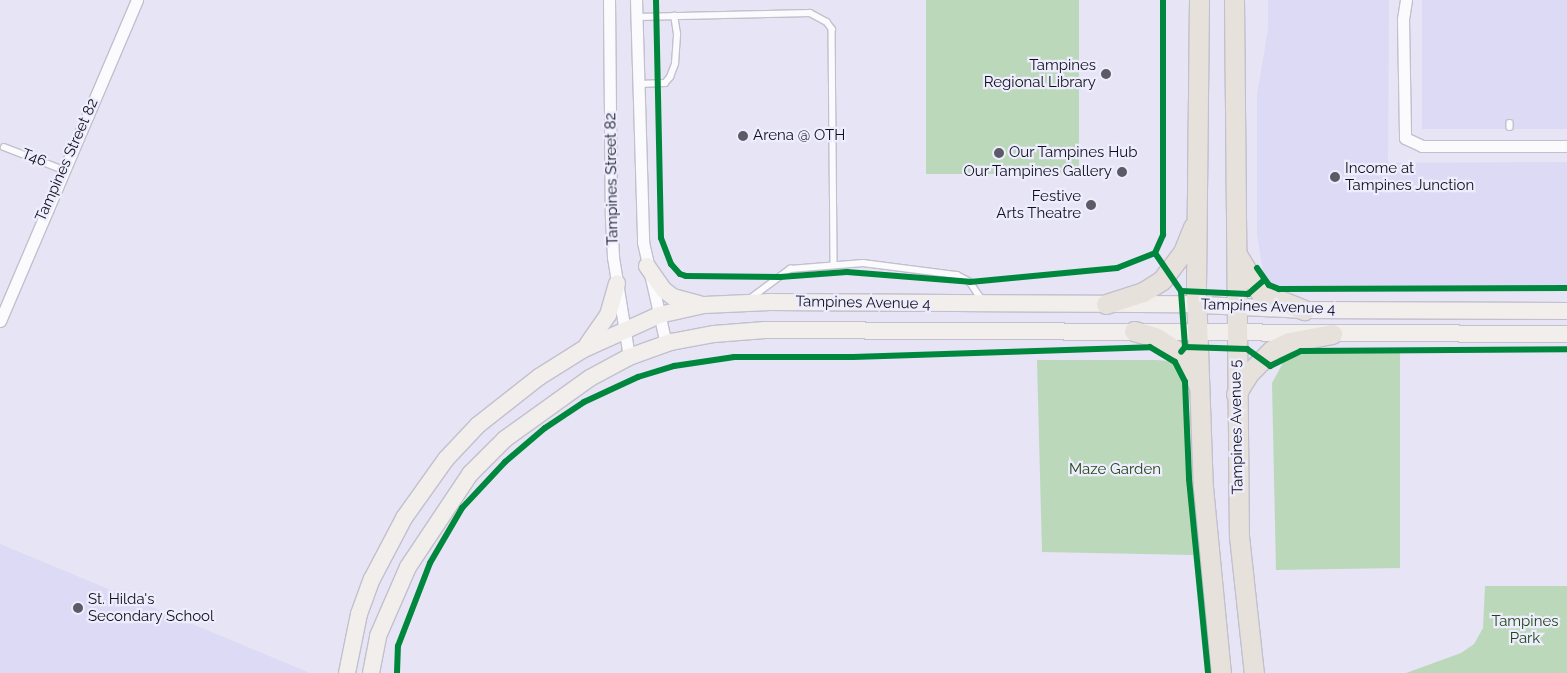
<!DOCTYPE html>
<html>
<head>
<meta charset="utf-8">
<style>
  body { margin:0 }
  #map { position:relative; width:1567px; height:673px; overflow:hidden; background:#e6e4f5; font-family:Raleway,sans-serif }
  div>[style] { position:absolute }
  .built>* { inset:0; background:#dddaf5; transform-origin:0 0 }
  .green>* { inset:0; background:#bcd8bb; transform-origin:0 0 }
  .roads { filter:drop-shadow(1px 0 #c2c0cd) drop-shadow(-1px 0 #c2c0cd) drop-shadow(0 1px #c2c0cd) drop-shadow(0 -1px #c2c0cd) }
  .service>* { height:5.5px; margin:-2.75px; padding:0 2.75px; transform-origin:2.75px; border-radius:2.75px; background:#fbfbfe }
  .minor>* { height:11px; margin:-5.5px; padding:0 5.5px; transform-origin:5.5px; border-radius:5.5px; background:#fbfbfe }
  .secondary>* { height:16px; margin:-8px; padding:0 8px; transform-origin:8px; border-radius:8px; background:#f2eeec }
  .primary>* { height:19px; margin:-9.5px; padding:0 9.5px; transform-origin:9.5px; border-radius:9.5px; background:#e7e1dc }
  .cycleway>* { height:6px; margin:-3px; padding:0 3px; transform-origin:3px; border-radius:3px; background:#00873e }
  .dots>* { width:14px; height:14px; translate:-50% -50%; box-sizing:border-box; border:2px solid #eeedfe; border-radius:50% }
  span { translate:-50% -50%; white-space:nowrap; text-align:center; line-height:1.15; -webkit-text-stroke:4.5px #eeedfe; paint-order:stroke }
  .poi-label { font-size:15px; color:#11101a }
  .right { translate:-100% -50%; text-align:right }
  .left { translate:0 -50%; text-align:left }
  .street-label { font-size:15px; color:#11101a }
  .park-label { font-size:15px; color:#214713 }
</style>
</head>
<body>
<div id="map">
  <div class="built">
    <div style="clip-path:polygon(1268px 0,1389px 0,1388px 163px,1567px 162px,1567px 286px,1278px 286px,1269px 282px,1263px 272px,1257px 234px,1257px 95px,1268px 29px)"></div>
    <div style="left:1422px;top:0;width:145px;height:129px"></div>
    <div style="clip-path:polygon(0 544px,310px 673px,0 673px)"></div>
  </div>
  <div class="green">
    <div style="left:926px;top:0;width:153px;height:174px"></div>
    <div style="clip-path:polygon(1400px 351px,1400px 568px,1276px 570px,1272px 383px,1285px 359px,1301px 353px)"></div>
    <div style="clip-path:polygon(1037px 360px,1156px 360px,1169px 361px,1180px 368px,1187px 382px,1193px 555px,1042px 552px)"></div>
    <div style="clip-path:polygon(1485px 586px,1567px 586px,1567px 673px,1406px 673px,1461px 653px,1474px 644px,1483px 628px)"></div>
  </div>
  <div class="roads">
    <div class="service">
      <div style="left:637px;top:17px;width:173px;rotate:-1.3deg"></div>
      <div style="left:810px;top:13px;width:19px;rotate:28deg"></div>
      <div style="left:827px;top:22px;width:9px;rotate:54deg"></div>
      <div style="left:832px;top:29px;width:234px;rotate:89.5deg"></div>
      <div style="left:638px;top:84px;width:27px;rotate:-2deg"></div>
      <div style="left:665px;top:83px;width:8px;rotate:-50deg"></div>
      <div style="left:670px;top:77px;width:14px;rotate:-69deg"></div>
      <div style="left:675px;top:64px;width:30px;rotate:-86deg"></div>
      <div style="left:677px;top:34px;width:18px;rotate:-99deg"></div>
      <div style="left:1510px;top:123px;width:4px;rotate:90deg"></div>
      <div style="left:4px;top:147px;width:64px;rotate:21deg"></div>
      <div style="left:751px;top:298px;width:49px;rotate:-36.6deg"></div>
      <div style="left:790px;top:269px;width:73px;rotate:-4.7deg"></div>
      <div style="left:863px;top:263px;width:95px;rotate:7.3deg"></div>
      <div style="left:957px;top:275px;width:15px;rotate:28deg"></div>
      <div style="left:970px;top:282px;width:22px;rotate:56deg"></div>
    </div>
    <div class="minor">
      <div style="left:609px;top:0;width:217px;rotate:89.5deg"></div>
      <div style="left:611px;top:217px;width:40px;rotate:87.1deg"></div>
      <div style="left:613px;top:257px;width:101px;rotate:80.9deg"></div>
      <div style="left:636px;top:0;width:242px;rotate:88.3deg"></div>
      <div style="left:643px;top:242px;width:105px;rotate:77.3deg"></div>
      <div style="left:1406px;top:0;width:19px;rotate:99deg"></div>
      <div style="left:1403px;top:19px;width:119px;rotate:89deg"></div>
      <div style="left:1405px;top:138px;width:19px;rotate:25deg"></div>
      <div style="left:1422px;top:146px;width:145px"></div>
      <div style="left:0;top:321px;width:349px;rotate:-66.9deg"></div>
    </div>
    <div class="secondary">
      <div style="left:647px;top:266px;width:29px;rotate:55deg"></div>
      <div style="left:664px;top:290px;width:11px;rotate:38deg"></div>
      <div style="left:673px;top:297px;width:27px;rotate:15deg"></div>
      <div style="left:587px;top:345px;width:37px;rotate:-55deg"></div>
      <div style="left:608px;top:315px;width:33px;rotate:-74deg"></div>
      <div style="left:347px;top:673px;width:60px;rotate:-78.5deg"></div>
      <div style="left:359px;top:614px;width:37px;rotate:-70deg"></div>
      <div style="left:372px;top:579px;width:69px;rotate:-62.3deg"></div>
      <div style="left:404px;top:518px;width:72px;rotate:-54.6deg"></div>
      <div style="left:446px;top:459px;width:47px;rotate:-46.7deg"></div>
      <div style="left:478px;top:425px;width:78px;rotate:-38.2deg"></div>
      <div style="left:539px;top:377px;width:51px;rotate:-32.1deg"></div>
      <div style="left:582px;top:350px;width:85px;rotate:-24.4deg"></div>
      <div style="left:659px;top:315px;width:46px;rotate:-12.5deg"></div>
      <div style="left:704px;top:305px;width:66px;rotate:-2.6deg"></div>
      <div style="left:770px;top:302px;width:413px;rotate:0.3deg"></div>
      <div style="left:1183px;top:304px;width:121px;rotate:2.8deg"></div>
      <div style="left:1304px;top:310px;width:263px;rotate:0.2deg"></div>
      <div style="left:371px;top:673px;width:38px;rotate:-79deg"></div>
      <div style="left:378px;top:636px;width:75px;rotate:-66.5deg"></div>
      <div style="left:408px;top:567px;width:112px;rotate:-56.3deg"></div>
      <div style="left:470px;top:474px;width:49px;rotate:-45deg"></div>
      <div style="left:505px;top:439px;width:105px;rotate:-35.7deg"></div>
      <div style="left:590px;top:378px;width:44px;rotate:-28.3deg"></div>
      <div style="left:629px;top:357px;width:45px;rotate:-19.7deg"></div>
      <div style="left:671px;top:342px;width:44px;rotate:-10.5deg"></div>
      <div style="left:714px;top:334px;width:51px;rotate:-4.5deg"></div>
      <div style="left:765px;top:330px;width:802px;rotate:0.29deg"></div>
    </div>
    <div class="primary">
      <div style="left:1199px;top:0;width:291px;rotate:90.6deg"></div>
      <div style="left:1196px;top:291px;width:196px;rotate:88deg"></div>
      <div style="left:1203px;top:487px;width:187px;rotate:84.5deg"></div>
      <div style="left:1234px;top:0;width:536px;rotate:89.47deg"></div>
      <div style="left:1239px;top:536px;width:138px;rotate:83.8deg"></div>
      <div style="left:1238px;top:256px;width:42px;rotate:58.6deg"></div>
      <div style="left:1260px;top:292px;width:48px;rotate:22.2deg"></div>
      <div style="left:1106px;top:304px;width:39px;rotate:-18deg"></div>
      <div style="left:1143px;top:292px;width:22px;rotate:-32deg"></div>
      <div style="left:1162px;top:280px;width:35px;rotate:-53deg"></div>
      <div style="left:1183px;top:252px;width:27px;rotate:-68deg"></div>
      <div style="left:1134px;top:331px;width:22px;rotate:16deg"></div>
      <div style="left:1155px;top:337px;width:24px;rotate:33deg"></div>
      <div style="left:1175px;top:350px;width:18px;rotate:47deg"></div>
      <div style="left:1187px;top:363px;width:25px;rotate:63deg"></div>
      <div style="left:1236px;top:394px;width:26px;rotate:-58deg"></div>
      <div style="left:1250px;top:372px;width:31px;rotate:-45deg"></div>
      <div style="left:1272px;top:350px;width:19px;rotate:-25deg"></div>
      <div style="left:1289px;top:342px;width:44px;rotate:-10.5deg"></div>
    </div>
  </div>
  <div class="cycleway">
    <div style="left:656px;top:0;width:238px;rotate:88.8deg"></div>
    <div style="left:661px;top:238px;width:28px;rotate:69deg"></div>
    <div style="left:671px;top:264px;width:13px;rotate:48deg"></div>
    <div style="left:680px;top:274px;width:6px;rotate:18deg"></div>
    <div style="left:686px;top:276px;width:94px;rotate:0.6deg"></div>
    <div style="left:780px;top:277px;width:67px;rotate:-4.3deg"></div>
    <div style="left:847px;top:272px;width:123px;rotate:4.6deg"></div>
    <div style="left:970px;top:282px;width:148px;rotate:-5.4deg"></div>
    <div style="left:1117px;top:268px;width:41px;rotate:-21.5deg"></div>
    <div style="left:1155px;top:253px;width:20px;rotate:-66deg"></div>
    <div style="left:1163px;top:235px;width:235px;rotate:-90deg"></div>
    <div style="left:1155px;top:253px;width:46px;rotate:55.6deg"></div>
    <div style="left:1181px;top:291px;width:56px;rotate:85.9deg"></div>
    <div style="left:1185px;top:347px;width:6px;rotate:129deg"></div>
    <div style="left:1257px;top:268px;width:21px;rotate:55deg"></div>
    <div style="left:1269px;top:285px;width:11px;rotate:22deg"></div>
    <div style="left:1279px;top:289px;width:288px;rotate:-0.2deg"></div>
    <div style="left:1181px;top:291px;width:67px;rotate:2.6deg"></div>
    <div style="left:1248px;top:294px;width:21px;rotate:-41deg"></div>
    <div style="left:1185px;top:347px;width:62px;rotate:1.8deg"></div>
    <div style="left:1247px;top:349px;width:29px;rotate:36deg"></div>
    <div style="left:1270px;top:366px;width:34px;rotate:-26deg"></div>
    <div style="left:1301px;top:351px;width:266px;rotate:-0.4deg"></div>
    <div style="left:397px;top:673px;width:27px;rotate:-88deg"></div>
    <div style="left:398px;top:646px;width:89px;rotate:-68.9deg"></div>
    <div style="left:430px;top:563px;width:64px;rotate:-59.8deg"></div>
    <div style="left:462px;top:508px;width:63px;rotate:-46.9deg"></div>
    <div style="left:505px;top:462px;width:52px;rotate:-40.4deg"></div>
    <div style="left:545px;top:428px;width:47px;rotate:-33.7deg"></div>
    <div style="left:584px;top:402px;width:60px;rotate:-24.8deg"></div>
    <div style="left:638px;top:377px;width:38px;rotate:-17deg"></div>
    <div style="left:674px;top:366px;width:61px;rotate:-8.5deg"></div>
    <div style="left:734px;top:357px;width:119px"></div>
    <div style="left:853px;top:357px;width:297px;rotate:-1.9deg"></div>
    <div style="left:1150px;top:347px;width:29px;rotate:31deg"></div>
    <div style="left:1175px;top:362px;width:22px;rotate:63deg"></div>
    <div style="left:1185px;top:382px;width:97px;rotate:87.6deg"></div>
    <div style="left:1189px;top:479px;width:195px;rotate:84.4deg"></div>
  </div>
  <div class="dots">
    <div style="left:1106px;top:74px;background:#5c5a67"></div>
    <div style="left:743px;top:136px;background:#5c5a67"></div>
    <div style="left:999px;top:153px;background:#5c5a67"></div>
    <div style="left:1122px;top:172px;background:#5c5a67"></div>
    <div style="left:1335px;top:177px;background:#5c5a67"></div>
    <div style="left:1091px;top:205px;background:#5c5a67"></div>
    <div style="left:78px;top:608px;background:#5c5a67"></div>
  </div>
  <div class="poi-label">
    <span class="right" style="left:1096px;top:74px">Tampines<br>Regional Library</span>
    <span class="left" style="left:753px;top:136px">Arena @ OTH</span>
    <span class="left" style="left:1009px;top:153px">Our Tampines Hub</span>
    <span class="left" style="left:1345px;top:177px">Income at<br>Tampines Junction</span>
    <span class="right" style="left:1112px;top:172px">Our Tampines Gallery</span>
    <span class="right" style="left:1081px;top:205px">Festive<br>Arts Theatre</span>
    <span class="left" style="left:88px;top:608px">St. Hilda's<br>Secondary School</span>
  </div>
  <div class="street-label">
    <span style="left:34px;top:158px;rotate:21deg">T46</span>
    <span style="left:67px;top:160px;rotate:-66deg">Tampines Street 82</span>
    <span style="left:612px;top:179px;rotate:-91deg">Tampines Street 82</span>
    <span style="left:863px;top:303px;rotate:1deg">Tampines Avenue 4</span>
    <span style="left:1268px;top:307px;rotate:2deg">Tampines Avenue 4</span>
    <span style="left:1237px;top:427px;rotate:-91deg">Tampines Avenue 5</span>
  </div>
  <div class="park-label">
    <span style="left:1115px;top:470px">Maze Garden</span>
    <span style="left:1525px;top:630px">Tampines<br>Park</span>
  </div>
</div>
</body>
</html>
